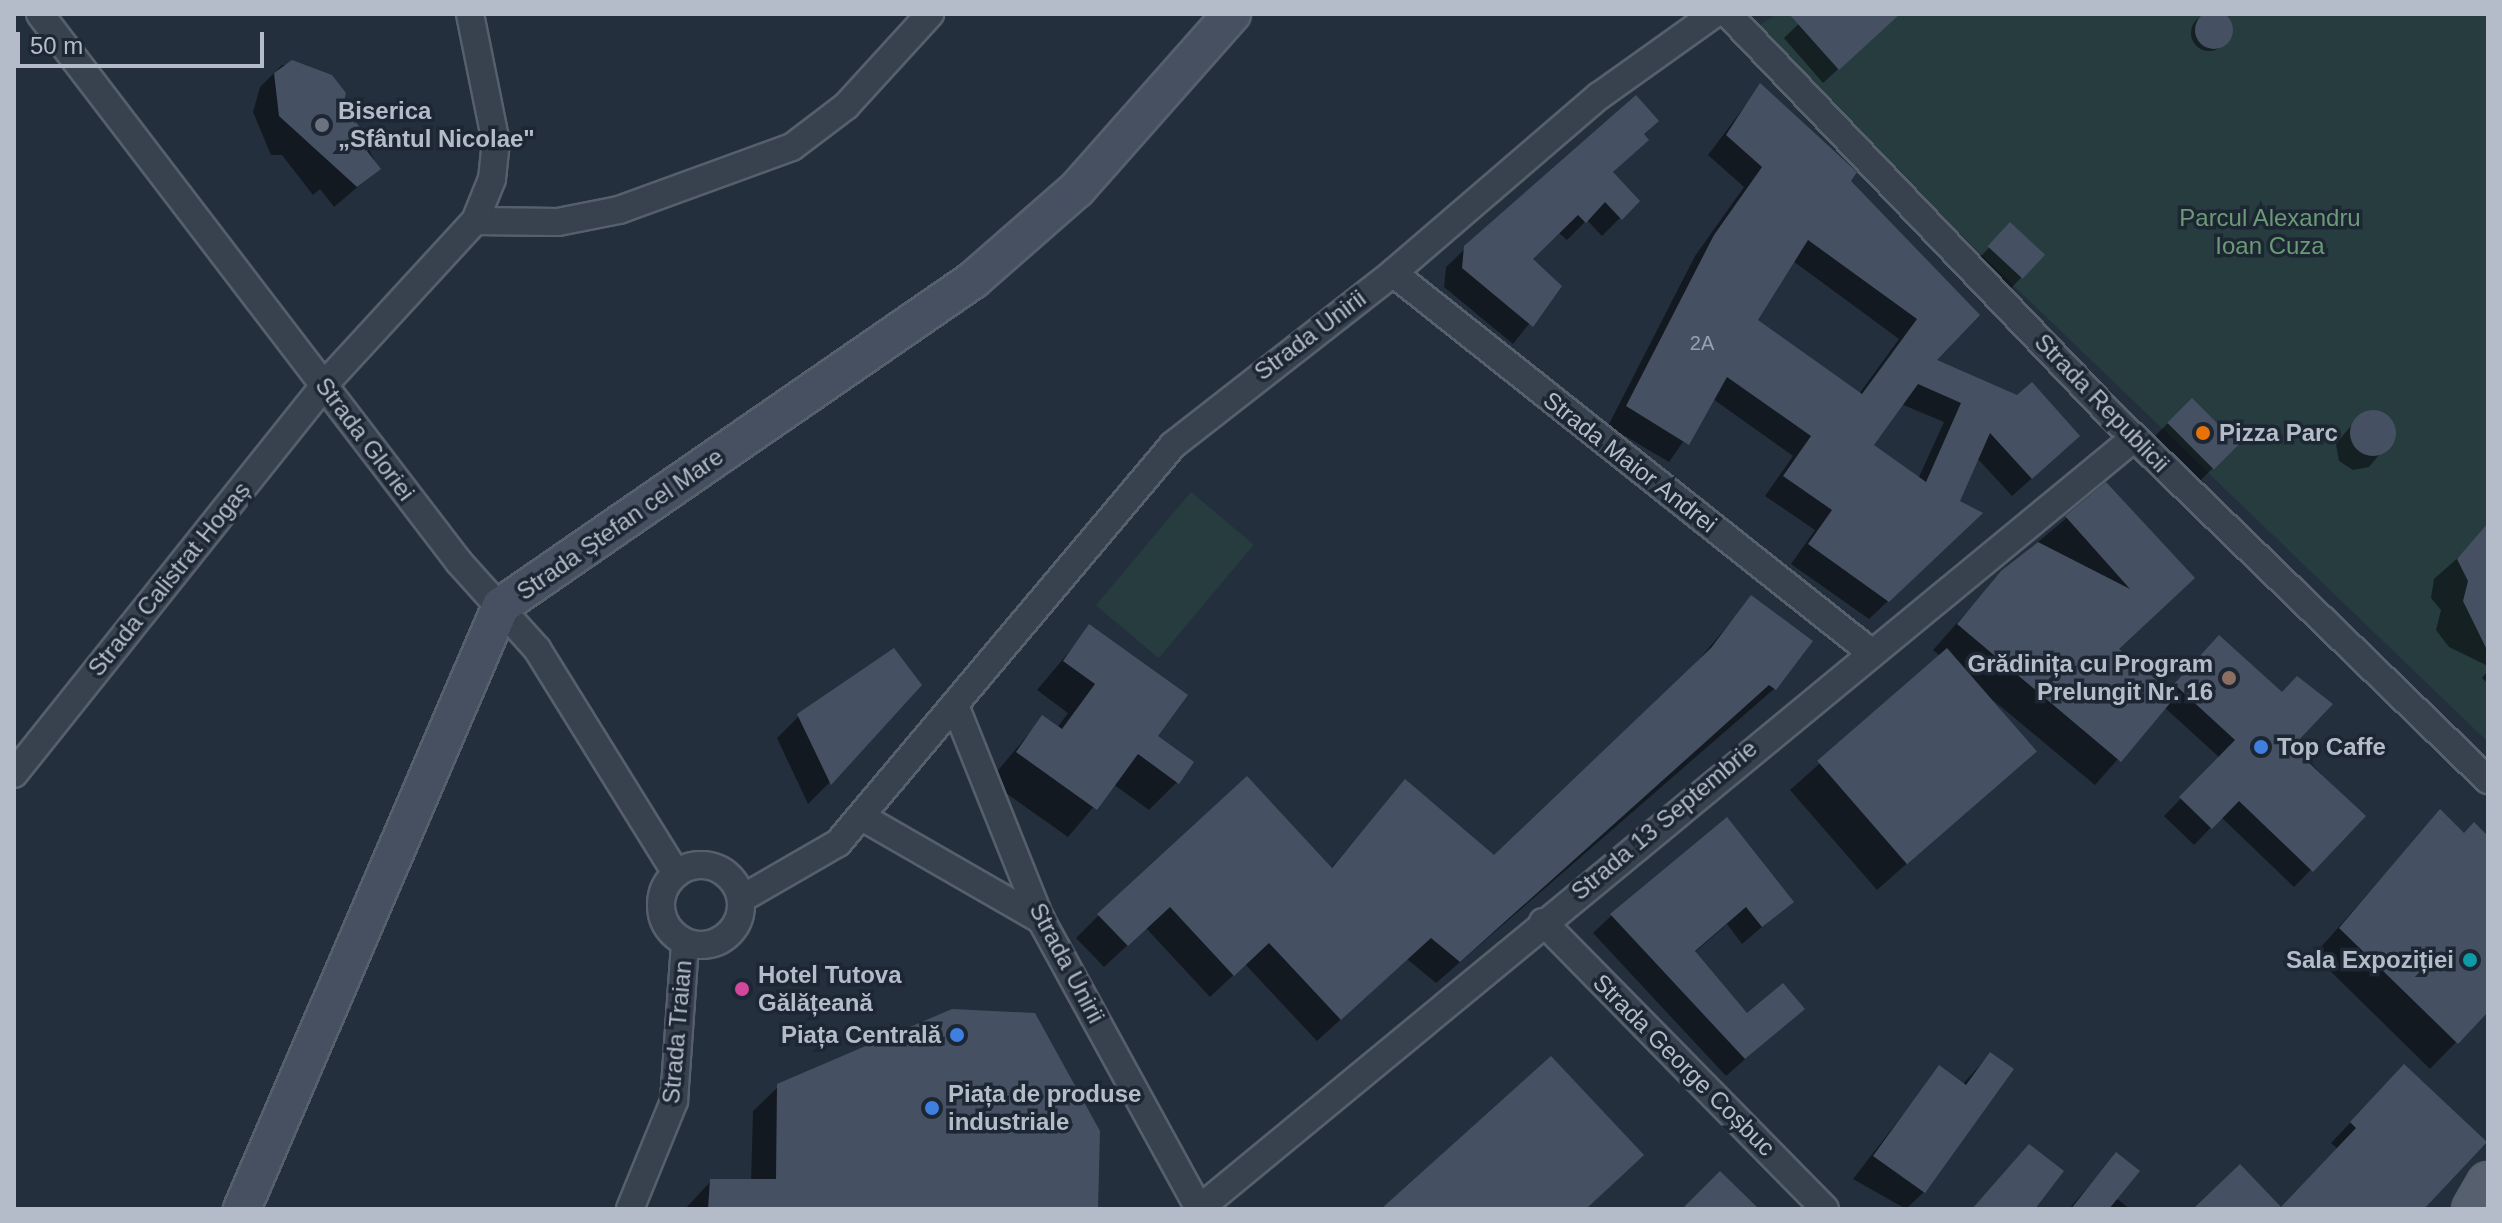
<!DOCTYPE html>
<html>
<head>
<meta charset="utf-8">
<style>
  body { margin:0 }
  #map { position:relative; width:2502px; height:1223px; overflow:hidden; background:#242f3e; font-family:Helvetica,sans-serif }
  div>[style] { position:absolute }
  .green>* { inset:0; background:#263c3f; transform-origin:0 0 }
  .shadow>* { inset:0; background:#0007; transform-origin:0 0 }
  .round { border-radius:50% }
  .building>* { inset:0; background:#455162; transform-origin:0 0 }
  .roads { filter:drop-shadow(2px 0 #565f6c) drop-shadow(-2px 0 #565f6c) drop-shadow(0 2px #565f6c) drop-shadow(0 -2px #565f6c) }
  .street>* { height:26px; margin:-13px; padding:0 13px; transform-origin:13px; border-radius:13px; background:#38414e }
  .street>.ring { margin:-13px; padding:0; box-sizing:content-box; background:none; border:26px solid #38414e; border-radius:50% }
  .secondary>* { height:36px; margin:-18px; padding:0 18px; transform-origin:18px; border-radius:18px; background:#465061 }
  .primary>* { height:40px; margin:-20px; padding:0 20px; transform-origin:20px; border-radius:20px; background:#56606e }
  .dots>* { width:22px; height:22px; translate:-50% -50%; box-sizing:border-box; border:4px solid #1d2633; border-radius:50% }
  span { translate:-50% -50%; white-space:nowrap; text-align:center; line-height:1.15; -webkit-text-stroke:7px #1d2633; paint-order:stroke }
  .number-label { font-size:20px; color:#98a1af }
  .number-label span { -webkit-text-stroke-width:0 }
  .poi-label { font-size:24px; color:#b4bcc9; font-weight:700 }
  .left { translate:0 -50%; text-align:left }
  .right { translate:-100% -50%; text-align:right }
  .park-label { font-size:24px; color:#6b9a76 }
  .street-label { font-size:24px; color:#b4bcc9 }
  .frame { position:absolute; inset:0; border:16px solid #b4bcc9; pointer-events:none }
  .scale { position:absolute; left:16px; top:32px; width:248px; height:36px; box-sizing:border-box; border:4px solid #b4bcc9; border-top:0; padding-left:10px; font-size:24px; line-height:28px; white-space:nowrap; color:#b4bcc9; -webkit-text-stroke:6px #1d2633; paint-order:stroke }
</style>
</head>
<body>
<div id="map">
  <div class="green">
    <div style="clip-path:polygon(1776px 14px,2488px 14px,2488px 742px,1750px 32px)"></div>
    <div style="left:1191px;top:492px;width:82px;height:148px;rotate:40deg"></div>
  </div>
  <div class="shadow">
    <div style="clip-path:polygon(1809px 14px,1877px 14px,1872px 38px,1823px 83px,1784px 38px)"></div>
    <div class="round" style="left:2191px;top:15px;width:36px;height:36px"></div>
    <div style="clip-path:polygon(282px 65px,306px 65px,320px 79px,331px 78px,379px 169px,334px 207px,320px 189px,313px 195px,282px 155px,271px 155px,253px 112px,260px 87px)"></div>
    <div style="clip-path:polygon(evenodd,1760px 86px,1977px 315px,1933px 361px,2058px 455px,2012px 496px,1977px 458px,1957px 502px,1961px 532px,1869px 619px,1791px 564px,1815px 530px,1765px 496px,1793px 456px,1713px 399px,1669px 462px,1608px 426px,1695px 256px,1744px 187px,1708px 155px,1760px 86px,1793px 261px,1899px 339px,1859px 394px,1755px 321px,1793px 261px,1760px 86px,1901px 404px,1944px 422px,1918px 479px,1871px 446px,1901px 404px)"></div>
    <div style="clip-path:polygon(1642px 135px,1647px 140px,1612px 173px,1637px 201px,1602px 236px,1587px 220px,1567px 240px,1558px 232px,1530px 259px,1559px 286px,1513px 344px,1444px 287px,1446px 267px,1466px 248px)"></div>
    <div style="left:2010px;top:225px;width:44px;height:50px;rotate:43deg"></div>
    <div style="clip-path:polygon(2377px 412px,2391px 421px,2394px 437px,2369px 467px,2353px 470px,2339px 461px,2336px 444px,2360px 415px)"></div>
    <div style="clip-path:polygon(2168px 423px,2236px 445px,2198px 483px,2153px 438px)"></div>
    <div style="clip-path:polygon(2106px 485px,2193px 578px,2117px 650px,2168px 692px,2203px 654px,2363px 816px,2294px 887px,2221px 817px,2194px 845px,2164px 816px,2220px 758px,2164px 707px,2095px 785px,1993px 700px,2034px 751px,1877px 890px,1790px 790px,1940px 656px,1933px 650px,2002px 572px)"></div>
    <div style="clip-path:polygon(2488px 531px,2488px 666px,2449px 647px,2436px 630px,2441px 610px,2431px 598px,2434px 579px)"></div>
    <div style="clip-path:polygon(1752px 597px,1810px 641px,1774px 689px,1436px 983px,1407px 959px,1317px 1041px,1245px 964px,1210px 997px,1146px 928px,1104px 967px,1076px 938px,1099px 915px,1330px 869px,1405px 782px,1495px 858px,1691px 669px)"></div>
    <div style="clip-path:polygon(1090px 627px,1177px 782px,1149px 810px,1113px 784px,1068px 837px,989px 781px,1042px 718px,1057px 728px,1068px 713px,1037px 690px)"></div>
    <div style="clip-path:polygon(2488px 671px,2488px 684px,2482px 678px)"></div>
    <div style="clip-path:polygon(920px 685px,829px 783px,808px 804px,777px 738px,799px 716px)"></div>
    <div style="clip-path:polygon(2440px 812px,2464px 835px,2488px 839px,2488px 1009px,2430px 1069px,2314px 955px)"></div>
    <div style="clip-path:polygon(1791px 902px,1742px 944px,1727px 924px,1694px 953px,1747px 1016px,1802px 1009px,1726px 1076px,1593px 933px,1612px 915px)"></div>
    <div style="clip-path:polygon(1990px 1054px,1924px 1192px,1906px 1209px,1853px 1179px,1939px 1068px,1962px 1085px)"></div>
    <div style="clip-path:polygon(779px 1086px,1096px 1209px,675px 1209px,685px 1209px,711px 1181px,751px 1181px,753px 1111px)"></div>
    <div style="clip-path:polygon(2384px 1087px,2422px 1209px,2281px 1209px,2338px 1149px,2331px 1143px)"></div>
    <div style="clip-path:polygon(2116px 1155px,2116px 1198px,2130px 1209px,2069px 1209px)"></div>
  </div>
  <div class="building">
    <div class="round" style="left:2195px;top:11px;width:38px;height:38px"></div>
    <div style="clip-path:polygon(1789px 14px,1900px 14px,1839px 70px)"></div>
    <div style="clip-path:polygon(292px 60px,332px 75px,346px 93px,343px 105px,374px 146px,367px 151px,381px 169px,357px 187px,279px 116px,274px 73px)"></div>
    <div style="clip-path:polygon(evenodd,1760px 83px,1857px 172px,1851px 181px,1980px 315px,1937px 360px,2017px 395px,2032px 382px,2080px 436px,2032px 479px,1990px 433px,1960px 501px,1983px 513px,1889px 602px,1808px 544px,1832px 510px,1783px 476px,1811px 436px,1727px 377px,1689px 445px,1626px 406px,1714px 235px,1762px 167px,1726px 135px,1760px 83px,1808px 240px,1917px 319px,1862px 394px,1758px 320px,1808px 240px,1760px 83px,1918px 384px,1961px 403px,1926px 482px,1874px 445px,1918px 384px)"></div>
    <div style="clip-path:polygon(1636px 95px,1659px 121px,1644px 134px,1649px 140px,1613px 172px,1640px 201px,1622px 220px,1605px 202px,1586px 223px,1578px 215px,1533px 259px,1562px 286px,1533px 327px,1462px 268px,1464px 246px)"></div>
    <div style="left:2010px;top:222px;width:48px;height:33px;rotate:43deg"></div>
    <div style="left:2192px;top:398px;width:66px;height:35px;rotate:45deg"></div>
    <div class="round" style="left:2350px;top:410px;width:46px;height:46px"></div>
    <div style="clip-path:polygon(2106px 482px,2195px 578px,2119px 649px,2176px 696px,2121px 762px,1957px 624px,2001px 571px,2038px 542px,2130px 589px,2065px 516px)"></div>
    <div style="clip-path:polygon(2488px 523px,2488px 652px,2463px 601px,2468px 581px,2457px 559px)"></div>
    <div style="clip-path:polygon(1751px 595px,1813px 641px,1776px 690px,1769px 685px,1460px 962px,1431px 938px,1341px 1020px,1269px 943px,1234px 976px,1170px 907px,1128px 946px,1097px 914px,1247px 776px,1332px 868px,1405px 779px,1494px 855px,1711px 648px)"></div>
    <div style="clip-path:polygon(1089px 624px,1188px 695px,1158px 736px,1194px 762px,1179px 784px,1138px 754px,1097px 810px,1016px 752px,1042px 715px,1062px 729px,1095px 684px,1063px 661px)"></div>
    <div style="clip-path:polygon(2219px 635px,2282px 692px,2297px 676px,2333px 704px,2292px 747px,2366px 816px,2313px 872px,2239px 801px,2212px 829px,2179px 797px,2235px 740px,2174px 684px)"></div>
    <div style="clip-path:polygon(894px 648px,922px 685px,831px 785px,797px 714px)"></div>
    <div style="left:1947px;top:648px;width:137px;height:172px;rotate:49deg"></div>
    <div style="clip-path:polygon(2440px 809px,2464px 833px,2474px 822px,2488px 836px,2488px 1012px,2458px 1044px,2339px 928px)"></div>
    <div style="clip-path:polygon(1727px 817px,1794px 902px,1762px 927px,1746px 907px,1695px 951px,1747px 1013px,1783px 983px,1805px 1009px,1745px 1059px,1610px 914px)"></div>
    <div style="clip-path:polygon(952px 1009px,1035px 1013px,1100px 1131px,1098px 1209px,708px 1209px,710px 1179px,776px 1179px,777px 1084px)"></div>
    <div style="clip-path:polygon(1990px 1052px,2014px 1069px,1925px 1193px,1873px 1156px,1939px 1065px,1966px 1085px)"></div>
    <div style="clip-path:polygon(1551px 1056px,1644px 1155px,1586px 1209px,1381px 1209px)"></div>
    <div style="clip-path:polygon(2404px 1064px,2487px 1142px,2424px 1209px,2193px 1209px,2240px 1164px,2281px 1207px,2356px 1128px,2350px 1122px)"></div>
    <div style="clip-path:polygon(2029px 1144px,2064px 1171px,2035px 1209px,1972px 1209px)"></div>
    <div style="clip-path:polygon(2116px 1152px,2140px 1171px,2109px 1209px,2071px 1209px)"></div>
    <div style="clip-path:polygon(1720px 1171px,1759px 1209px,1682px 1209px)"></div>
  </div>
  <div class="roads">
    <div class="street">
      <div style="left:40px;top:14px;width:690px;rotate:52.6deg"></div>
      <div style="left:459px;top:562px;width:117px;rotate:48.1deg"></div>
      <div style="left:537px;top:649px;width:264px;rotate:58.2deg"></div>
      <div style="left:1728px;top:14px;width:553px;rotate:46.32deg"></div>
      <div style="left:2110px;top:414px;width:526px;rotate:44.08deg"></div>
      <div style="left:475px;top:221px;width:83px;rotate:0.7deg"></div>
      <div style="left:558px;top:222px;width:62px;rotate:-11.1deg"></div>
      <div style="left:619px;top:210px;width:184px;rotate:-20deg"></div>
      <div style="left:792px;top:147px;width:68px;rotate:-37.2deg"></div>
      <div style="left:846px;top:106px;width:125px;rotate:-47.6deg"></div>
      <div style="left:1393px;top:273px;width:606px;rotate:38.44deg"></div>
      <div style="left:956px;top:708px;width:228px;rotate:68.2deg"></div>
      <div style="left:1041px;top:920px;width:328px;rotate:61.3deg"></div>
      <div style="left:14px;top:774px;width:497px;rotate:-51.4deg"></div>
      <div style="left:324px;top:385px;width:223px;rotate:-47.4deg"></div>
      <div style="left:475px;top:221px;width:45px;rotate:-68deg"></div>
      <div style="left:492px;top:179px;width:36px;rotate:-84deg"></div>
      <div style="left:496px;top:143px;width:132px;rotate:-101.4deg"></div>
      <div style="left:862px;top:817px;width:207px;rotate:29.9deg"></div>
      <div class="ring" style="left:661px;top:865px;width:54px;height:54px"></div>
      <div style="left:741px;top:899px;width:112px;rotate:-30deg"></div>
      <div style="left:838px;top:843px;width:520px;rotate:-49.91deg"></div>
      <div style="left:1173px;top:445px;width:279px;rotate:-38deg"></div>
      <div style="left:1393px;top:273px;width:272px;rotate:-40.7deg"></div>
      <div style="left:1599px;top:96px;width:141px;rotate:-35.5deg"></div>
      <div style="left:1543px;top:922px;width:402px;rotate:45.5deg"></div>
      <div style="left:630px;top:1209px;width:117px;rotate:-67.8deg"></div>
      <div style="left:674px;top:1101px;width:158px;rotate:-86deg"></div>
      <div style="left:1199px;top:1209px;width:1212px;rotate:-39.51deg"></div>
    </div>
    <div class="secondary">
      <div style="left:242px;top:1209px;width:656px;rotate:-66.76deg"></div>
      <div style="left:501px;top:606px;width:574px;rotate:-34.63deg"></div>
      <div style="left:973px;top:280px;width:138px;rotate:-41.2deg"></div>
      <div style="left:1077px;top:189px;width:234px;rotate:-48.5deg"></div>
    </div>
    <div class="primary">
      <div style="left:2473px;top:1209px;width:30px;rotate:-60deg"></div>
    </div>
  </div>
  <div class="dots">
    <div style="left:322px;top:125px;background:#6b7280"></div>
    <div style="left:2203px;top:433px;background:#e8710a"></div>
    <div style="left:2229px;top:678px;background:#8d6e63"></div>
    <div style="left:2261px;top:747px;background:#3f7fe0"></div>
    <div style="left:2470px;top:960px;background:#0f9aa8"></div>
    <div style="left:742px;top:989px;background:#d1479c"></div>
    <div style="left:957px;top:1035px;background:#3f7fe0"></div>
    <div style="left:932px;top:1108px;background:#3f7fe0"></div>
  </div>
  <div class="number-label">
    <span style="left:1702px;top:343px">2A</span>
  </div>
  <div class="poi-label">
    <span class="left" style="left:338px;top:125px">Biserica<br>„Sfântul Nicolae"</span>
    <span class="left" style="left:2219px;top:433px">Pizza Parc</span>
    <span class="right" style="left:2213px;top:678px">Grădinița cu Program<br>Prelungit Nr. 16</span>
    <span class="left" style="left:2277px;top:747px">Top Caffe</span>
    <span class="right" style="left:2454px;top:960px">Sala Expoziției</span>
    <span class="left" style="left:758px;top:989px">Hotel Tutova<br>Gălățeană</span>
    <span class="right" style="left:941px;top:1035px">Piața Centrală</span>
    <span class="left" style="left:948px;top:1108px">Piața de produse<br>industriale</span>
  </div>
  <div class="park-label">
    <span style="left:2270px;top:232px">Parcul Alexandru<br>Ioan Cuza</span>
  </div>
  <div class="street-label">
    <span style="left:1310px;top:335px;rotate:-37deg">Strada Unirii</span>
    <span style="left:2102px;top:403px;rotate:46deg">Strada Republicii</span>
    <span style="left:365px;top:439px;rotate:53deg">Strada Gloriei</span>
    <span style="left:1630px;top:462px;rotate:38deg">Strada Maior Andrei</span>
    <span style="left:620px;top:524px;rotate:-35deg">Strada Ștefan cel Mare</span>
    <span style="left:169px;top:579px;rotate:-51deg">Strada Calistrat Hogaș</span>
    <span style="left:1664px;top:820px;rotate:-40deg">Strada 13 Septembrie</span>
    <span style="left:1067px;top:963px;rotate:62deg">Strada Unirii</span>
    <span style="left:677px;top:1032px;rotate:-85deg">Strada Traian</span>
    <span style="left:1684px;top:1065px;rotate:45deg">Strada George Coșbuc</span>
  </div>
  <div class="frame"></div>
  <div class="scale">50 m</div>
</div>
</body>
</html>
